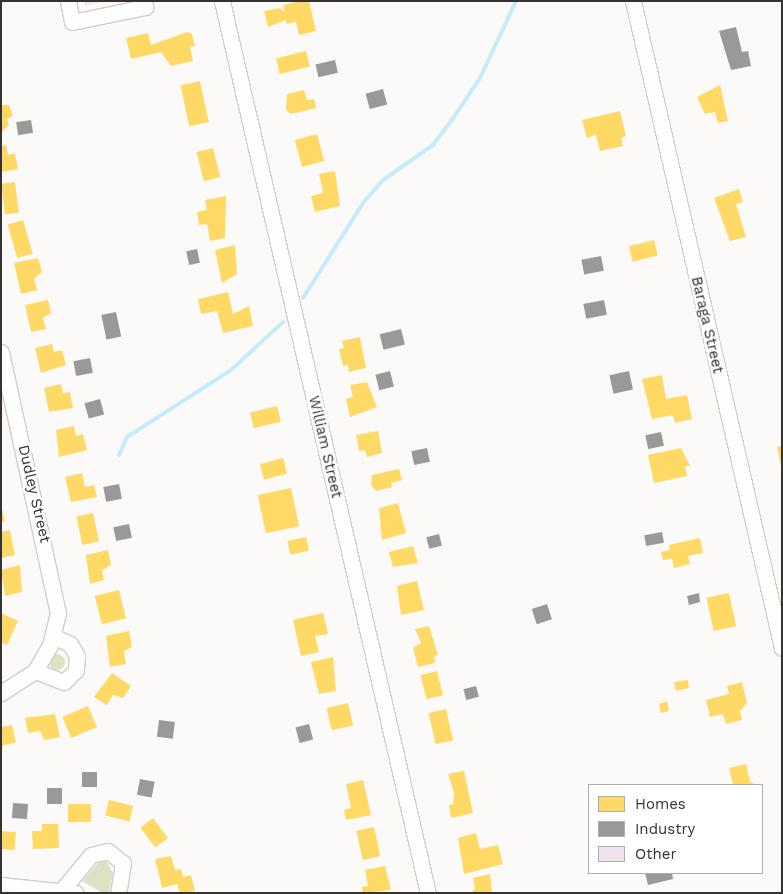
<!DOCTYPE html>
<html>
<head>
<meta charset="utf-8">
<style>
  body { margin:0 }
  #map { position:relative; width:783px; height:894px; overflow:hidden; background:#fcfaf8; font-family:"Work Sans",sans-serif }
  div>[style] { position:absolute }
  .green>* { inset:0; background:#dbe3c4 }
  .round { border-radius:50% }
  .homes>* { inset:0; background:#ffd966; transform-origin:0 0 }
  .industry>* { inset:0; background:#999; transform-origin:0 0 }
  .stream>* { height:4px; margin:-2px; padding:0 2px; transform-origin:2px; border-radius:2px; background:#c6ebfa }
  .building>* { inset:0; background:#f1e3ee }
  .roads { filter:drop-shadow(1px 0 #d0cecb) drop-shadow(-1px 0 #d0cecb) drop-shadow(0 1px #d0cecb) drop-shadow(0 -1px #d0cecb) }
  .minor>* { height:15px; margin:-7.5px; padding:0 7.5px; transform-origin:7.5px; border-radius:7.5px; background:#fffefe }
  span { translate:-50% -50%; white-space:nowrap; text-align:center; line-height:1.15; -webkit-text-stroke:5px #fff; paint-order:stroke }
  .street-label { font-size:15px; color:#35322f }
  .frame { position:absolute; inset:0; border:2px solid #35322f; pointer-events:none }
  .legend { position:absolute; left:588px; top:784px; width:175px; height:90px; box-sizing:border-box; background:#fff; border:1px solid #aeadac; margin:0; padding:6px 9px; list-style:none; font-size:15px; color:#35322f }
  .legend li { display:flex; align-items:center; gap:10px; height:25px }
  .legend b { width:25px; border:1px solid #aeadac }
</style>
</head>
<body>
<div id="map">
  <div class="green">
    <div class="round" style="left:49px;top:654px;width:16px;height:16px"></div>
    <div style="clip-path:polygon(106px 860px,113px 873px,109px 893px,103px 893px,82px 881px,100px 861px)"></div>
  </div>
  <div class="homes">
    <div style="clip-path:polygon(301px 1px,309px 1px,316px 31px,299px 35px,296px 22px,287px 24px,286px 20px,268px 27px,264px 11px,280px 8px,285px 12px,283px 5px)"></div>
    <div style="clip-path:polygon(187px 32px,192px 34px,195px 46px,190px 47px,193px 61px,171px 66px,161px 52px,131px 59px,126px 38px,148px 33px,151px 45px)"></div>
    <div style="left:306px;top:51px;width:16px;height:31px;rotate:76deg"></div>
    <div style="left:200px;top:81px;width:42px;height:20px;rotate:78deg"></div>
    <div style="clip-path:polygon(720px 85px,728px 121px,718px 123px,715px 112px,705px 114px,697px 97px)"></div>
    <div style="clip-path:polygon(304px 90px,307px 100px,314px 99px,316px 108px,291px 114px,286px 110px,287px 94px)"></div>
    <div style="clip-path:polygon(1px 105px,9px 105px,13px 116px,7px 119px,9px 125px,1px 133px)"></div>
    <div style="clip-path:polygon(620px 111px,626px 136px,621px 138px,623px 146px,600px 151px,596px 135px,587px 138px,582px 120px)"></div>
    <div style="left:317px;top:134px;width:28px;height:23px;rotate:75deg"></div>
    <div style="clip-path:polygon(6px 145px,8px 155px,15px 153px,18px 169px,1px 172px,1px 146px)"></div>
    <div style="left:213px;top:148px;width:30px;height:17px;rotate:76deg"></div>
    <div style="clip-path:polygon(335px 171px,340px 206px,315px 212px,311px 196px,323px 193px,319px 174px)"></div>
    <div style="left:15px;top:182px;width:31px;height:14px;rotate:83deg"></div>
    <div style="clip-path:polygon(739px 189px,743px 202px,736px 204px,746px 237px,730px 241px,714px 198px)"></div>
    <div style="clip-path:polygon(226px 196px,225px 238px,210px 241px,207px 224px,199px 225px,197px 212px,207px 210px,205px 200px)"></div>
    <div style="left:23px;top:220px;width:35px;height:16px;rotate:74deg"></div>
    <div style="left:654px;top:240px;width:16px;height:26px;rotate:76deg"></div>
    <div style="clip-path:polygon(235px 245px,237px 274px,222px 283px,215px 250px)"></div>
    <div style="clip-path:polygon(38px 258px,42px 272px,34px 279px,37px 290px,21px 294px,14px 263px)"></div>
    <div style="clip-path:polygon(228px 292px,233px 314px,249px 306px,253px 326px,223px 333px,217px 311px,201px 314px,198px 299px)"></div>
    <div style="clip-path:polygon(48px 300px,51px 313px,43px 318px,46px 329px,31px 332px,25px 305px)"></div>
    <div style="clip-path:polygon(360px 337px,366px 368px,349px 372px,348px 365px,343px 366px,339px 349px,344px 348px,342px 341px)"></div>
    <div style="clip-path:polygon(52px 344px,54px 352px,62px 350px,66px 365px,41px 373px,35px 348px)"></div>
    <div style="clip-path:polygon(662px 375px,666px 399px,687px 395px,692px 419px,675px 423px,673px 415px,652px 419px,642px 379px)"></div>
    <div style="clip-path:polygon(367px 382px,377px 407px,350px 417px,346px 399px,353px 397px,350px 385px)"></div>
    <div style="clip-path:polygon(61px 384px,63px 393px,70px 392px,73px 408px,49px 412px,44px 388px)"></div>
    <div style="left:277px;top:406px;width:16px;height:28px;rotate:76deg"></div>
    <div style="clip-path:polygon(74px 426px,76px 436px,83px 434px,87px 450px,59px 457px,56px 430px)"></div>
    <div style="clip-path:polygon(378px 431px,382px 453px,367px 457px,365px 450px,359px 451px,356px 435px)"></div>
    <div style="clip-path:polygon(782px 446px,782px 465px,781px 466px,777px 447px)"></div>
    <div style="clip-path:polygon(681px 448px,690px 466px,685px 466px,687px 476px,654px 483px,648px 455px)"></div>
    <div style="left:283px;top:458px;width:16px;height:24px;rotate:75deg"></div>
    <div style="clip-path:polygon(399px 469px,402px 480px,391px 483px,392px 487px,376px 491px,371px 485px,372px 475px)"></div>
    <div style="clip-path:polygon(82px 473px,85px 487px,94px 485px,97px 497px,71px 502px,65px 477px)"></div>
    <div style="left:291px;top:488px;width:39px;height:34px;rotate:78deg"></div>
    <div style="clip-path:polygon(398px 503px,406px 533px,382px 540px,379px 508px)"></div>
    <div style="clip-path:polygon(1px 505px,5px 521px,1px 522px)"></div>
    <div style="left:93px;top:513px;width:29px;height:17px;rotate:78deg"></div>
    <div style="clip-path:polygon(10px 530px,15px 555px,1px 558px,1px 532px)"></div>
    <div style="left:306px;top:537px;width:14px;height:19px;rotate:78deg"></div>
    <div style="clip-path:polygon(700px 538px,703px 553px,688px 556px,690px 564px,674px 568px,672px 559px,663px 560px,661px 552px,670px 550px,669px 545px)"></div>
    <div style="clip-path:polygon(413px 546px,418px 563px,393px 567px,389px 552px)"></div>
    <div style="clip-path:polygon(108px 550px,111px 565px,102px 570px,104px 580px,90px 584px,86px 555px)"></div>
    <div style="clip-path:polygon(20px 565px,22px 592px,5px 596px,1px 570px)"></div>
    <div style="clip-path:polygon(417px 581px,424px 610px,401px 615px,397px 586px)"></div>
    <div style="left:119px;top:590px;width:29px;height:25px;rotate:76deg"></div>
    <div style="left:729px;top:593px;width:34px;height:23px;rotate:78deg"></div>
    <div style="clip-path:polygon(1px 613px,18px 621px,7px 645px,1px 642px)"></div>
    <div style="clip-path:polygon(323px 613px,328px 634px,315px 636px,319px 652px,301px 656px,293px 620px)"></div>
    <div style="clip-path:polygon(429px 626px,438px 655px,434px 656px,435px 663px,418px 667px,413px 648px,421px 643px,415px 629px)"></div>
    <div style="clip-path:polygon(129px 631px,132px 647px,124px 651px,126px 664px,110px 667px,106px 636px)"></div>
    <div style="clip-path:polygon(333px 657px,336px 691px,319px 694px,311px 662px)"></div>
    <div style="left:437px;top:671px;width:25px;height:17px;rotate:76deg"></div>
    <div style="clip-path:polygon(112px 673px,131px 686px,123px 698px,113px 695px,107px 705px,94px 697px)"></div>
    <div style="clip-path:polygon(688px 680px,689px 688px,676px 691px,674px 682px)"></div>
    <div style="clip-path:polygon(742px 682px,747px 703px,740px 711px,742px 720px,726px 724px,723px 714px,710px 717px,706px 700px,729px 694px,727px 686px)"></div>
    <div style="clip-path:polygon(667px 701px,669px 711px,661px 713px,659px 704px)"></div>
    <div style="left:348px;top:703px;width:23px;height:22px;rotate:77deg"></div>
    <div style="left:88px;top:706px;width:23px;height:28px;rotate:67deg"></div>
    <div style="left:446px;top:709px;width:32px;height:18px;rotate:77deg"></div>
    <div style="clip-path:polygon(55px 714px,60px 737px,44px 740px,40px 731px,28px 733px,25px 718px)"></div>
    <div style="clip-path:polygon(12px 725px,16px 743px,3px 745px,1px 754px,1px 727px)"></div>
    <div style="clip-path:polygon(746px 764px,750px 782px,756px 785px,733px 785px,729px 768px)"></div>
    <div style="clip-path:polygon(464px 771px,473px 813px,451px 818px,449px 805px,453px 804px,454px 793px,448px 774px)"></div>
    <div style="clip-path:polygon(363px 780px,371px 815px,346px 820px,344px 810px,351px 808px,346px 784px)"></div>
    <div style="left:109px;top:800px;width:25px;height:16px;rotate:14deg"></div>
    <div style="left:68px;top:804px;width:23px;height:18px"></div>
    <div style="left:153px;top:818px;width:25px;height:16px;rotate:53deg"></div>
    <div style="clip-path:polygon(42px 824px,58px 824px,59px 848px,33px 849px,32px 831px,42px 831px)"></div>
    <div style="left:374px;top:827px;width:30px;height:18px;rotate:78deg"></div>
    <div style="left:1px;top:831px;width:15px;height:18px;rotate:4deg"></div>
    <div style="clip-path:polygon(476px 833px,480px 849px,498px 845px,503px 864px,464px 874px,458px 838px)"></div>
    <div style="clip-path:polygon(171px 856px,175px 870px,181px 869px,183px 877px,191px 875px,195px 891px,180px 893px,177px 884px,162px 888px,155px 859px)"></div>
    <div style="clip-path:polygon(385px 866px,391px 890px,363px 893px,362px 887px,368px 886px,365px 870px)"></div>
    <div style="clip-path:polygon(490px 874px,492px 893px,471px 893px,475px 889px,473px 878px)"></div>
  </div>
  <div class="industry">
    <div style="clip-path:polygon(736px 27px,742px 52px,748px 51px,751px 66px,731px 70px,719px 31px)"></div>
    <div style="left:335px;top:60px;width:13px;height:20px;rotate:77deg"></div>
    <div style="left:383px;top:89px;width:16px;height:18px;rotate:75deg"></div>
    <div style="left:31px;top:120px;width:13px;height:15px;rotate:81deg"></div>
    <div style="left:197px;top:249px;width:14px;height:11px;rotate:78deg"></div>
    <div style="left:601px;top:256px;width:15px;height:20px;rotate:79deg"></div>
    <div style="left:604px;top:300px;width:15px;height:21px;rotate:79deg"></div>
    <div style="left:116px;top:312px;width:25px;height:15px;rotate:78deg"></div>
    <div style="left:401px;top:329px;width:16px;height:22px;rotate:76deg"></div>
    <div style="left:90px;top:358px;width:15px;height:17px;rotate:79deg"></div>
    <div style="left:390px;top:371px;width:16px;height:15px;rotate:76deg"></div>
    <div style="left:629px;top:371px;width:19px;height:20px;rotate:78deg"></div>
    <div style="left:100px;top:399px;width:16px;height:16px;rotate:75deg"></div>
    <div style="left:661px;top:432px;width:14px;height:16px;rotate:78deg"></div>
    <div style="left:427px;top:448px;width:14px;height:16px;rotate:78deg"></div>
    <div style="left:119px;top:484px;width:15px;height:16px;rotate:79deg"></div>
    <div style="left:129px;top:524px;width:14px;height:16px;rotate:78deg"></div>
    <div style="left:662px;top:532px;width:11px;height:18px;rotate:80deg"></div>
    <div style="left:439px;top:534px;width:12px;height:13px;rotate:76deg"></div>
    <div style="clip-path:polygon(699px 593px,700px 602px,689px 605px,687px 596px)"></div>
    <div style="left:547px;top:604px;width:16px;height:16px;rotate:72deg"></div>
    <div style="left:476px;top:686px;width:11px;height:13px;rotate:75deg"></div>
    <div style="left:159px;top:720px;width:16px;height:17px;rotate:7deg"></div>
    <div style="left:309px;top:724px;width:16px;height:14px;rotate:75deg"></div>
    <div style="left:82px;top:772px;width:15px;height:15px"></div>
    <div style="left:140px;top:779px;width:15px;height:16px;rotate:11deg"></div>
    <div style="left:47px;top:788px;width:15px;height:16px"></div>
    <div style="left:13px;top:803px;width:15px;height:15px;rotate:4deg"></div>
    <div style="clip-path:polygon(645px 873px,672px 873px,673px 879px,648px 885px)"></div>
  </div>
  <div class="stream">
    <div style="left:303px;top:298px;width:112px;rotate:-57.7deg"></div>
    <div style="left:363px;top:203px;width:30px;rotate:-49deg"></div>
    <div style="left:383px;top:180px;width:61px;rotate:-35deg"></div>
    <div style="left:433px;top:145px;width:35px;rotate:-53deg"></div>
    <div style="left:454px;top:117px;width:47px;rotate:-56.3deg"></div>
    <div style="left:480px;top:78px;width:85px;rotate:-64.9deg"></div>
    <div style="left:119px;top:455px;width:20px;rotate:-66deg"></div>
    <div style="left:127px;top:437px;width:124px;rotate:-32.8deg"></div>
    <div style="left:231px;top:370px;width:71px;rotate:-42.7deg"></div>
  </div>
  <div class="building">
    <div style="clip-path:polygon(84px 1px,100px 1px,100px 2px,85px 6px)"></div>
  </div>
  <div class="roads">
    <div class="minor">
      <div style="left:68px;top:1px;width:21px;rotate:79deg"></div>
      <div style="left:72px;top:22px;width:75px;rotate:-11.6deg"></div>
      <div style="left:145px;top:7px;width:6px;rotate:-99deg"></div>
      <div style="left:222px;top:1px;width:915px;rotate:77deg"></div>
      <div style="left:633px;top:1px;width:664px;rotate:77.03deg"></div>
      <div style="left:1px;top:352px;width:267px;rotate:77.7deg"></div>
      <div style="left:58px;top:613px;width:33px;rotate:104deg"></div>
      <div style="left:50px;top:645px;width:30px;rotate:120deg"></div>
      <div style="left:35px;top:671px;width:40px;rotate:147.1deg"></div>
      <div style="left:35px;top:671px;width:31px;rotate:21deg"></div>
      <div style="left:64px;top:682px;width:17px;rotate:-45deg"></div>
      <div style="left:76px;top:670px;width:14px;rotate:-86deg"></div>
      <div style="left:77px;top:656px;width:14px;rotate:-120deg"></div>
      <div style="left:70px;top:644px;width:19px;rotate:-155deg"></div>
      <div style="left:1px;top:885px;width:75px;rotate:6.1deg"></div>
      <div style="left:62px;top:890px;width:45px;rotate:-50.4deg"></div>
      <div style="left:91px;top:855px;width:17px;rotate:-13deg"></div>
      <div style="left:108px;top:851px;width:19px;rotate:39deg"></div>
      <div style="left:123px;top:863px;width:30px;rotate:99deg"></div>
    </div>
  </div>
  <div class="street-label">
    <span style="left:707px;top:325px;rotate:77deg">Baraga Street</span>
    <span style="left:325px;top:447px;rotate:77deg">William Street</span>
    <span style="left:34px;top:494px;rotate:77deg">Dudley Street</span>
  </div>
  <div class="frame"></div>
  <ul class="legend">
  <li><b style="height:14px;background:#ffd966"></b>Homes</li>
  <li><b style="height:14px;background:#999"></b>Industry</li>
  <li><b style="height:14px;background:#f1e3ee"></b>Other</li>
  </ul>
</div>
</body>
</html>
